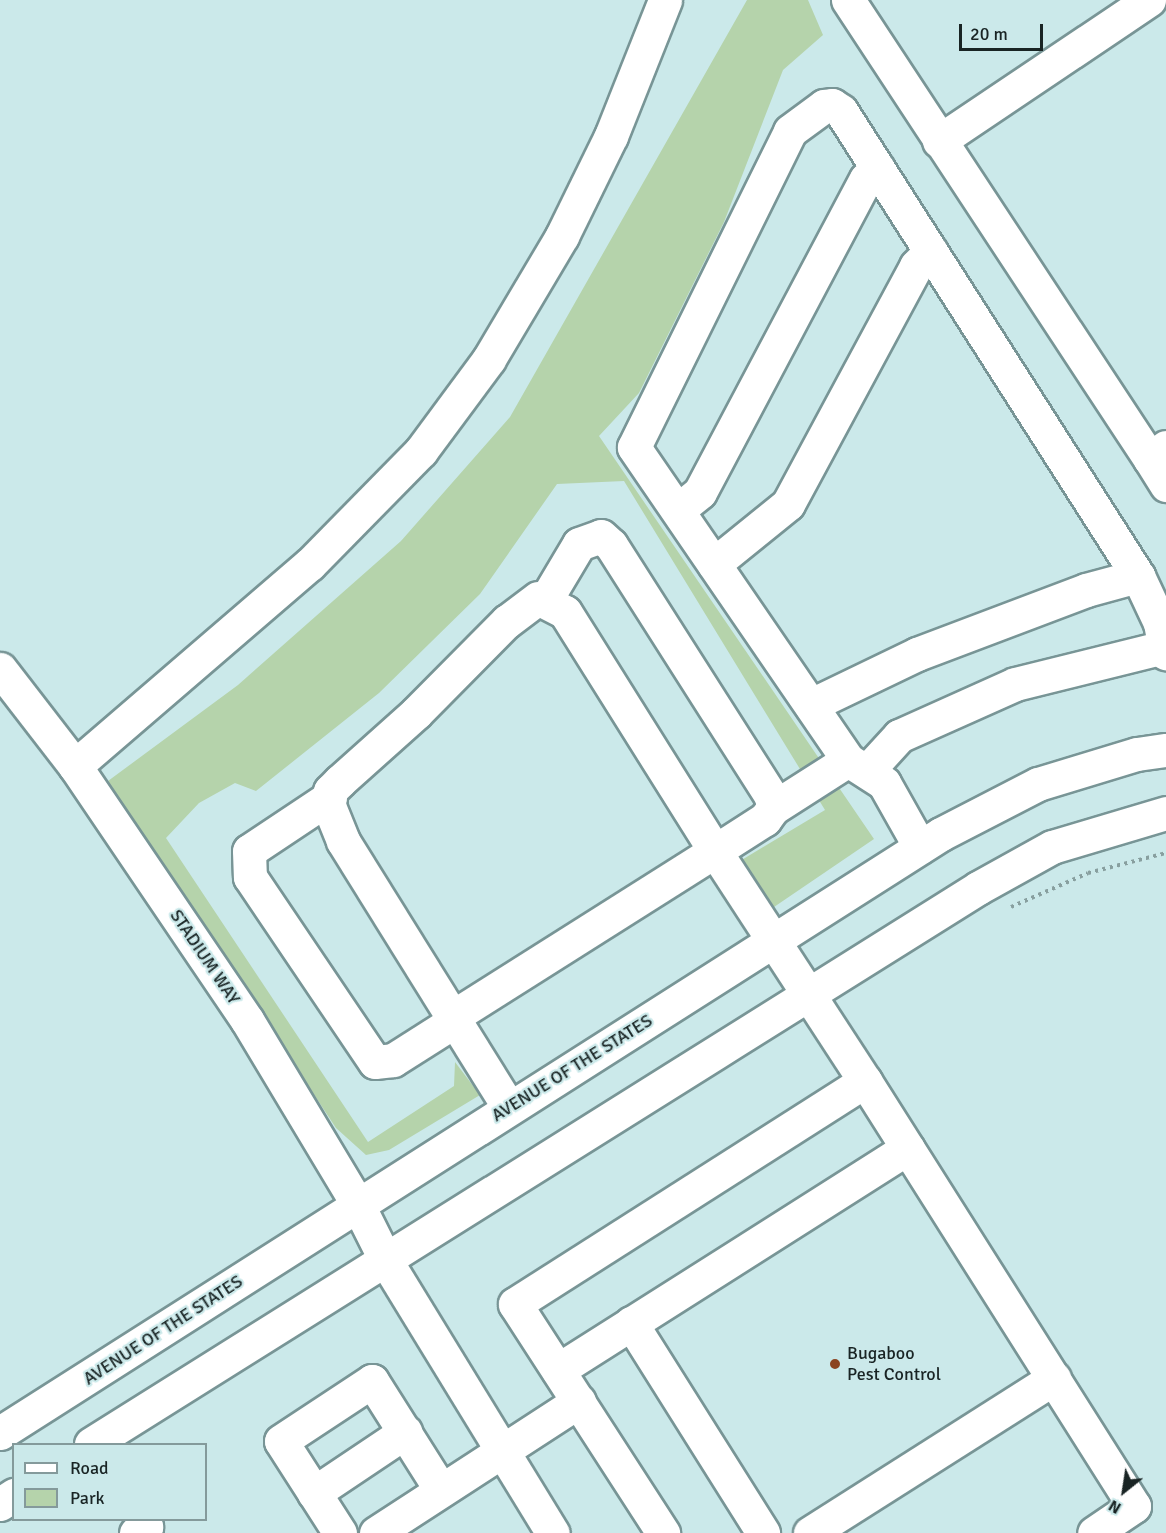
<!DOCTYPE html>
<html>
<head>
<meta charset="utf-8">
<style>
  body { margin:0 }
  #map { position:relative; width:1166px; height:1533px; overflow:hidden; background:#cbe9ea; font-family:Signika,sans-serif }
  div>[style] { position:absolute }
  .green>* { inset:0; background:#b5d3ab }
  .path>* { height:4px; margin-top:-2px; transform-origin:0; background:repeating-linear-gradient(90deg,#889f9f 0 3px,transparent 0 7.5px) }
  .roads { filter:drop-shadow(2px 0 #789596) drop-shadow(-2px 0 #789596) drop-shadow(0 2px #789596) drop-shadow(0 -2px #789596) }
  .minor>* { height:33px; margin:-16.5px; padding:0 16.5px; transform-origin:16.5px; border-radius:16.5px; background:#fff }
  .dots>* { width:16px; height:16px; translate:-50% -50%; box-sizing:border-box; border:3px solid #cbe9ea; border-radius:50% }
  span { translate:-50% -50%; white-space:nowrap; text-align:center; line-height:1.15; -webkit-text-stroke:4.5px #cbe9ea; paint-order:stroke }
  .street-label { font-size:18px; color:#192424 }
  .poi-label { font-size:18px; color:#192424 }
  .left { translate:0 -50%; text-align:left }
  .legend { position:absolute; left:12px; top:1443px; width:195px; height:78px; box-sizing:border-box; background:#cbe9ea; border:2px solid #849a9b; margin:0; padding:8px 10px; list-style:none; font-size:18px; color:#192424 }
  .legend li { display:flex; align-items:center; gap:12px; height:30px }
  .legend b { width:30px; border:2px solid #849a9b }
  .north { position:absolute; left:1094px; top:1461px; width:60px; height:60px; -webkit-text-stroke:4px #cbe9ea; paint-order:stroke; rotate:210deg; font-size:16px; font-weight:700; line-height:24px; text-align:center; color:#192424 }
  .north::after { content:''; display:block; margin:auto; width:21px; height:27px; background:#192424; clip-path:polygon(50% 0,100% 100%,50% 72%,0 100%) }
  .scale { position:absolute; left:959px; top:24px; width:84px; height:27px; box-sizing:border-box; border:3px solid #192424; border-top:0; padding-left:8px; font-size:18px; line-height:21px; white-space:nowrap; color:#192424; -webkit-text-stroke:4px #cbe9ea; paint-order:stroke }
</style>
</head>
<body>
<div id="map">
  <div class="green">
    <div style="clip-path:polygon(747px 0,808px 0,823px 35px,783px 70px,724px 222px,639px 393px,599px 436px,874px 839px,774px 907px,740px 861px,825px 810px,624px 481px,557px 484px,480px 594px,379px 693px,256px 791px,235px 783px,199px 803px,166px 838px,368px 1142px,454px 1086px,455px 1062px,480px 1095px,389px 1150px,366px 1155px,336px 1128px,108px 781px,238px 685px,401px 541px,510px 417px)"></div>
  </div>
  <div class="path">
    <div style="left:1011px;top:907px;width:84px;rotate:-23.8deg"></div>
    <div style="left:1088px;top:873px;width:81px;rotate:-14.4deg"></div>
  </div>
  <div class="roads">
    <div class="minor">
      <div style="left:848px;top:0;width:549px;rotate:56.66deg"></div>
      <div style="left:1150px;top:459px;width:20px;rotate:-37deg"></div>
      <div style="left:939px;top:141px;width:253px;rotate:-33.9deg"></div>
      <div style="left:1150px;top:459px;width:31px;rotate:58deg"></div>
      <div style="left:678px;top:510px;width:28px;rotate:-39deg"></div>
      <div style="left:700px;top:492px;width:354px;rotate:-62.1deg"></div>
      <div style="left:866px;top:179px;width:16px;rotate:-43deg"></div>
      <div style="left:714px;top:564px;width:95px;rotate:-39deg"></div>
      <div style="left:788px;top:504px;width:270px;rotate:-61.7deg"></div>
      <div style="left:916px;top:266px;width:21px;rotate:-45deg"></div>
      <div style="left:545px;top:601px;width:66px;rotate:-59.2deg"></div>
      <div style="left:579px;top:544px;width:23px;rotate:-20deg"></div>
      <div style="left:601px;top:536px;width:13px;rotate:42deg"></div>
      <div style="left:611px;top:545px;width:298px;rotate:57.5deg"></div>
      <div style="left:771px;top:796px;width:12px;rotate:81deg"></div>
      <div style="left:773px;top:808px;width:14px;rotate:126deg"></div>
      <div style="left:765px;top:819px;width:59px;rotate:147.4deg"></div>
      <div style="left:715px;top:851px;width:275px;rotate:56.9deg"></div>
      <div style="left:865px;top:1081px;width:415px;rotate:147.5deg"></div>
      <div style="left:515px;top:1304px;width:273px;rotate:57.1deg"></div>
      <div style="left:0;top:669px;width:123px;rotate:52.3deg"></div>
      <div style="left:75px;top:766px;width:307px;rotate:55.9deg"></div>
      <div style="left:247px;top:1020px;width:216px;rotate:59deg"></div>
      <div style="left:358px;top:1205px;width:63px;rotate:63.4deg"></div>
      <div style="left:386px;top:1261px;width:319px;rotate:58.5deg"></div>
      <div style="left:811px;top:705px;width:118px;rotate:-25.7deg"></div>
      <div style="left:917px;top:654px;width:181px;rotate:-20.7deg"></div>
      <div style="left:1086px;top:590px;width:54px;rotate:-15.1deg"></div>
      <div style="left:75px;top:766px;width:310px;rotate:-40.7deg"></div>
      <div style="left:310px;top:564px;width:158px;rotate:-45.5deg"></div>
      <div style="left:421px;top:451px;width:114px;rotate:-53.5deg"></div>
      <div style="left:489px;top:359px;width:143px;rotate:-59.3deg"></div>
      <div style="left:562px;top:236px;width:111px;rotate:-63.9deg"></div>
      <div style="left:611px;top:136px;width:146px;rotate:-68.3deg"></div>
      <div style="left:868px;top:770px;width:46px;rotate:-47.6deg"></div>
      <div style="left:899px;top:736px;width:127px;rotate:-24.1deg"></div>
      <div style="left:1015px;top:684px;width:154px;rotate:-13.9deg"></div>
      <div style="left:330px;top:797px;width:97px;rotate:146.3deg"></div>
      <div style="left:249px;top:851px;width:26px;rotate:88deg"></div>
      <div style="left:250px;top:877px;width:223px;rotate:56deg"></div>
      <div style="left:375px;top:1062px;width:18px;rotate:-6deg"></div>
      <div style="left:393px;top:1060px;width:75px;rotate:-32.4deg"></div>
      <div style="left:773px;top:808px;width:89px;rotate:-32.6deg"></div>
      <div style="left:920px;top:847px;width:73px;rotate:-119.4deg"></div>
      <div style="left:884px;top:783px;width:43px;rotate:-147.4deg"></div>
      <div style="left:848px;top:760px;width:379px;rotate:-124.4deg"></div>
      <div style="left:634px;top:447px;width:352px;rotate:-63.7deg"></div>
      <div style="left:790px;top:131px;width:42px;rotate:-36.3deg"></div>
      <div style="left:824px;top:106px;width:8px;rotate:-7deg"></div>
      <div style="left:832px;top:105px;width:11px;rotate:34deg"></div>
      <div style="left:841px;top:111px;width:552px;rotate:57.43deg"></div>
      <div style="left:1138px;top:576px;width:52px;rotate:64.9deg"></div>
      <div style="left:1160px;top:623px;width:31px;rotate:79deg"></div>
      <div style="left:454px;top:1016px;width:309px;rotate:-32.3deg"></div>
      <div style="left:715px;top:851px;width:282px;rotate:-122.1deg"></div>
      <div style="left:565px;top:612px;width:30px;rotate:-153deg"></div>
      <div style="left:538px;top:598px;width:39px;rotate:143deg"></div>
      <div style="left:507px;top:621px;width:129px;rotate:134.7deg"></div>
      <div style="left:416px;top:713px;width:102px;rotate:138.2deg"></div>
      <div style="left:340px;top:781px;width:14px;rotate:135deg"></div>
      <div style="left:330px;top:791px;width:15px;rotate:94deg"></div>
      <div style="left:329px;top:806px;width:38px;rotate:68deg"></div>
      <div style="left:343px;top:841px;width:314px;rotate:58.1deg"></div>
      <div style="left:865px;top:1081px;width:503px;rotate:57.67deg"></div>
      <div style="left:1134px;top:1506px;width:48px;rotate:146deg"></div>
      <div style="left:631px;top:1323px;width:248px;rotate:57.8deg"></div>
      <div style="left:558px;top:1370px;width:414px;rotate:-32.4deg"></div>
      <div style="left:0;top:1433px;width:1115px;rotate:-32.48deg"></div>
      <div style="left:941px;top:834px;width:109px;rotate:-27.3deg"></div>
      <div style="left:1038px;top:784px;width:103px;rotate:-16.9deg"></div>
      <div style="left:1137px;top:754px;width:29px;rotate:-8deg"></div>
      <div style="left:91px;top:1444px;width:1047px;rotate:-32.08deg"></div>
      <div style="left:978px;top:888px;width:85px;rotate:-29deg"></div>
      <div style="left:1052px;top:847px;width:119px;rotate:-16.6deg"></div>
      <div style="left:314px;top:1493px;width:110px;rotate:-33.8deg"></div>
      <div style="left:0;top:1504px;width:17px;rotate:-33deg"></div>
      <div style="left:136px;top:1533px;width:12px;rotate:-31deg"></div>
      <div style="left:146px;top:1527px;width:8px;rotate:-120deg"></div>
      <div style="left:340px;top:1533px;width:109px;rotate:-122.7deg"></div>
      <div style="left:281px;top:1441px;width:109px;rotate:-33.4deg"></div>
      <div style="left:372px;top:1381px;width:129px;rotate:57.7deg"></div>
      <div style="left:376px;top:1533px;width:242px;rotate:-33deg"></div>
      <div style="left:810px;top:1533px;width:289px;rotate:-32.4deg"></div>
    </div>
  </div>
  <div class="dots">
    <div style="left:835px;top:1364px;background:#8b4420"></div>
  </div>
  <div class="street-label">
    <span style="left:205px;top:957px;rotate:56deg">STADIUM WAY</span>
    <span style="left:572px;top:1068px;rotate:-32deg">AVENUE OF THE STATES</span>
    <span style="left:163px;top:1330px;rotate:-33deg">AVENUE OF THE STATES</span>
  </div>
  <div class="poi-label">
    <span class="left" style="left:847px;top:1364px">Bugaboo<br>Pest Control</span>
  </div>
  <ul class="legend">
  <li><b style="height:8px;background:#fff"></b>Road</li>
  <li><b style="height:16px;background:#b5d3ab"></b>Park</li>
  </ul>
  <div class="north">N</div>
  <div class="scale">20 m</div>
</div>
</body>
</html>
